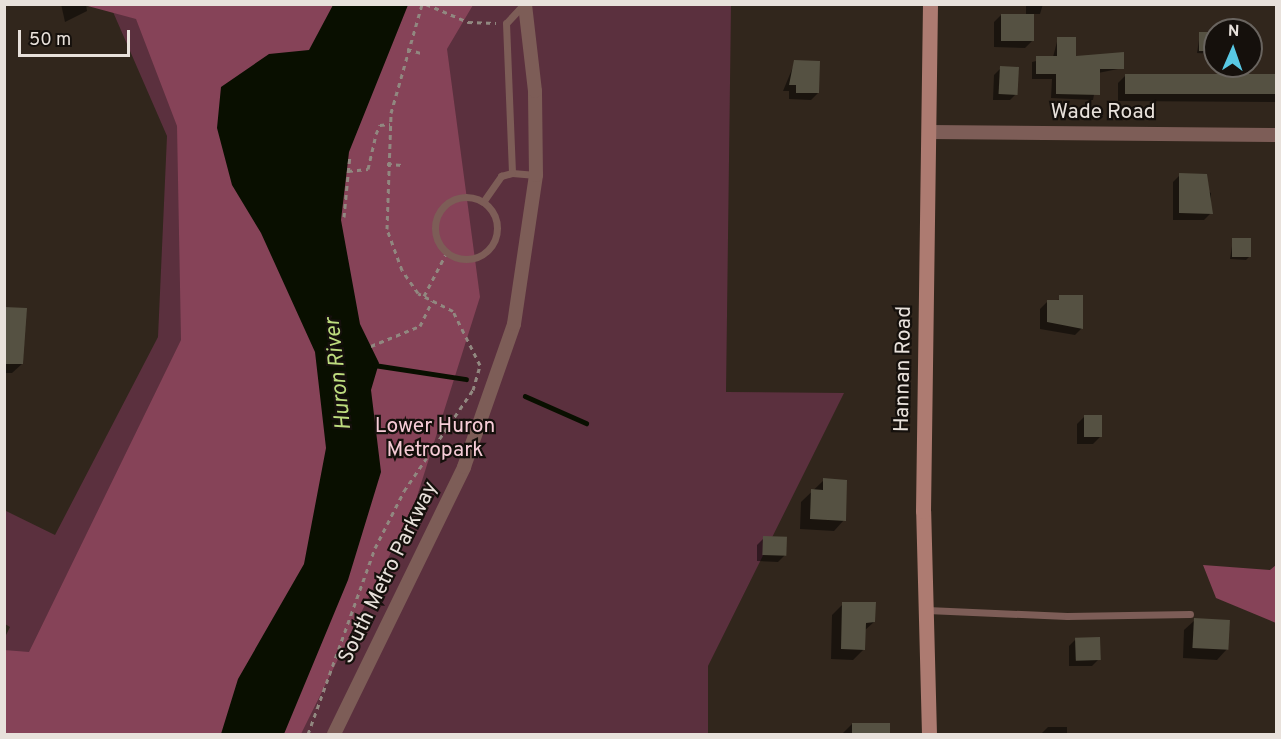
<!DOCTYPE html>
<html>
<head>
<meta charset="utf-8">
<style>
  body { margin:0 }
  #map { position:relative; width:1281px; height:739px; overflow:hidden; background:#31261c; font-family:Overpass,sans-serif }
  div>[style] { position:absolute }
  .green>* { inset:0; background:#5b303e }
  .forest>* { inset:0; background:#864358 }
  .water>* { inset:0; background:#090f00 }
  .shadow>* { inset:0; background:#0007 }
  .stream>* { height:4.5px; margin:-2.25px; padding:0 2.25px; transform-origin:2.25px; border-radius:2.25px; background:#090f00 }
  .building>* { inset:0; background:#555142; transform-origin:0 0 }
  .path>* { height:3px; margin-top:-1.5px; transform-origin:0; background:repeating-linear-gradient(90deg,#918880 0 4.5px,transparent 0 9px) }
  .lane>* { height:7px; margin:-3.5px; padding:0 3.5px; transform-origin:3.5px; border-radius:3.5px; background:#7d5d57 }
  .lane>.ring { margin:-3.5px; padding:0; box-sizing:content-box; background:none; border:7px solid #7d5d57; border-radius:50% }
  .street>* { height:14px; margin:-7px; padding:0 7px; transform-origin:7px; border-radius:7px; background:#7d5d57 }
  .secondary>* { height:15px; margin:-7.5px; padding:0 7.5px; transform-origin:7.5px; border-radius:7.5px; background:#ad7b71 }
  span { translate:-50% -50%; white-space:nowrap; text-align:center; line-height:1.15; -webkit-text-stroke:4.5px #15100c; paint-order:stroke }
  .street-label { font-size:21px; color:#e8e1db }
  .park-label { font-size:21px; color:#f6ccd7 }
  .water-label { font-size:22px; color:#bddc7e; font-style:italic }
  .frame { position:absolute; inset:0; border:6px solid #e8e1db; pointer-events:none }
  .north { position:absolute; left:1203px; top:18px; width:60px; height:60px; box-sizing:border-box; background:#15100c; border:2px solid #69645f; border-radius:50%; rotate:2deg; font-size:16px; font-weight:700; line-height:24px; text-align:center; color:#e8e1db }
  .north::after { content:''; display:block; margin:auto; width:21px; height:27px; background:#58c8e4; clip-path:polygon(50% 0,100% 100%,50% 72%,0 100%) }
  .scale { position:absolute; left:18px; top:30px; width:112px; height:27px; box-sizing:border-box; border:3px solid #e8e1db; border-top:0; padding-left:8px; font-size:18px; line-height:21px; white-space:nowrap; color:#e8e1db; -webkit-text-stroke:4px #15100c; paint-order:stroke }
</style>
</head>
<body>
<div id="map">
  <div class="green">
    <div style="clip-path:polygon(110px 5px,731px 5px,726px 392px,844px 393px,708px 666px,708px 734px,5px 734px,5px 637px,10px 627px,5px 624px,4px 510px,55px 535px,158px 337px,167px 136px)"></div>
  </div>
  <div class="forest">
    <div style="clip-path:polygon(84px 5px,473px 5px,447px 49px,480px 297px,414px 506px,301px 734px,5px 734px,4px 650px,29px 652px,181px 340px,177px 126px,136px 19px)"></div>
    <div style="clip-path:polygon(1203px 565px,1270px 570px,1276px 565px,1276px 623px,1216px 598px)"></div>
  </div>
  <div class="water">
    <div style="clip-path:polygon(333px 5px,408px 5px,349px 152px,341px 220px,360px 324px,379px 363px,371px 390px,381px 472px,348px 580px,284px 734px,221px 734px,238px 679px,304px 564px,326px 448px,315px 352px,261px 233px,232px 185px,217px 128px,221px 87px,269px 54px,309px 50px)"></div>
  </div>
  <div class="shadow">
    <div style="clip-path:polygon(61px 4px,86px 4px,87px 11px,65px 22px)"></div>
    <div style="clip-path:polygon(1026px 4px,1043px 4px,1040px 14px,1032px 14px,1032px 41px,1025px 48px,994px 47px,994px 22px,1001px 15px,1026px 16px)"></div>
    <div style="clip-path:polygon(1200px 34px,1215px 34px,1213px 54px,1197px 53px)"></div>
    <div style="clip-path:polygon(1058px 38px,1074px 57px,1123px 68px,1098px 73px,1093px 100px,1051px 98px,1052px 79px,1032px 79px,1032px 62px,1053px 57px)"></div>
    <div style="clip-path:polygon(795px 62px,818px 93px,811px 100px,789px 99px,789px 91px,783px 91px)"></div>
    <div style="clip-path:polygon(1001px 68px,1017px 93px,1010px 100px,993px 100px,994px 75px)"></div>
    <div style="clip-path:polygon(1125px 76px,1276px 76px,1276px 102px,1118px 101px,1118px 83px)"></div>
    <div style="clip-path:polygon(1180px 175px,1211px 193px,1211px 213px,1204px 220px,1173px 220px,1173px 182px)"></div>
    <div style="clip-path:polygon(1233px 240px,1249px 257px,1246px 260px,1230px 259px)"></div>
    <div style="clip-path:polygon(1082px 297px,1082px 328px,1075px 335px,1040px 329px,1040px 309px,1048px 301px)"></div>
    <div style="clip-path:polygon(4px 308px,22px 364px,12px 373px,4px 373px)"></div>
    <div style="clip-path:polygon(1084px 417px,1100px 437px,1093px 444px,1077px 444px,1077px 424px)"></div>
    <div style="clip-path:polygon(824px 480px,844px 520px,834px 531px,800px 529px,801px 502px)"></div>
    <div style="clip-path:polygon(764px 538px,785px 555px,778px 562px,757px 561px,757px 545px)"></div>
    <div style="clip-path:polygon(843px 604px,874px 622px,864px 631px,864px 649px,853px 660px,831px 659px,832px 615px)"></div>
    <div style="clip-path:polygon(1195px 620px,1227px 649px,1217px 660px,1183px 658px,1184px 630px)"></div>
    <div style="clip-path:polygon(1076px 639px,1099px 659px,1092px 666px,1069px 666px,1069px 646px)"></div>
    <div style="clip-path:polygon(852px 724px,889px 734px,842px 734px)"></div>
    <div style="clip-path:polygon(1048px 727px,1067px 727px,1067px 734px,1041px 734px)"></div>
  </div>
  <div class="stream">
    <div style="left:374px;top:365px;width:93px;rotate:8.7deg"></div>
    <div style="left:525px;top:396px;width:67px;rotate:23.9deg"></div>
  </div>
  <div class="building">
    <div style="left:1001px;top:14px;width:33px;height:27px"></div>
    <div style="left:1199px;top:32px;width:16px;height:19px"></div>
    <div style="clip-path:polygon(1057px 37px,1076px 37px,1076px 56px,1124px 52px,1124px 69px,1100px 69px,1100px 95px,1056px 94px,1056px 74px,1036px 74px,1036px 56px,1057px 56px)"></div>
    <div style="clip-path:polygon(794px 60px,820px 61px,819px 93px,796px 93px,796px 85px,789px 85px)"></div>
    <div style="left:1000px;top:66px;width:19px;height:28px;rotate:3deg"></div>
    <div style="left:1276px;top:74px;width:20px;height:151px;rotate:90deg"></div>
    <div style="clip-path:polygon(1179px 173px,1207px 174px,1213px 214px,1179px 213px)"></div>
    <div style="left:1232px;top:238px;width:19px;height:19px"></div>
    <div style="clip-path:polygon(1059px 295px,1083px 295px,1083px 329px,1047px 322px,1047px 300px,1059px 300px)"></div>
    <div style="clip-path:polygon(4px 307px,27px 308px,23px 364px,4px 364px)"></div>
    <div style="left:1084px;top:415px;width:18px;height:22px"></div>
    <div style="clip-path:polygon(823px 478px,847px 480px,846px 521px,810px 519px,811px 489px,823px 490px)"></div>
    <div style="left:763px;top:536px;width:24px;height:19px;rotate:2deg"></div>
    <div style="clip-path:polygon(842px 602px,876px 602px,875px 622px,866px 623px,865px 650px,841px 649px)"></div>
    <div style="left:1194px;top:618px;width:36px;height:30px;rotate:3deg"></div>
    <div style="left:1100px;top:637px;width:23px;height:25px;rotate:88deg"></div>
    <div style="left:852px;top:723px;width:38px;height:12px"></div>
  </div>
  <div class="path">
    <div style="left:426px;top:4px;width:46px;rotate:23.2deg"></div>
    <div style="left:468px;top:22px;width:28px;rotate:2deg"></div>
    <div style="left:407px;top:49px;width:15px;rotate:16deg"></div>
    <div style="left:387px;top:164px;width:16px;rotate:4deg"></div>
    <div style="left:348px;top:171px;width:20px;rotate:-6deg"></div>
    <div style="left:368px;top:169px;width:36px;rotate:-77deg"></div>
    <div style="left:376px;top:134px;width:10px;rotate:-66deg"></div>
    <div style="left:380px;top:125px;width:10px;rotate:-6deg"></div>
    <div style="left:344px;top:217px;width:62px;rotate:-84.5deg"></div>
    <div style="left:424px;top:296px;width:50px;rotate:-62.4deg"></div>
    <div style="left:371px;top:346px;width:53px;rotate:-22.2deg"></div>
    <div style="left:420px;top:326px;width:28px;rotate:-64deg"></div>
    <div style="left:308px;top:734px;width:198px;rotate:-70.2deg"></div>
    <div style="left:375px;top:548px;width:64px;rotate:-63deg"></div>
    <div style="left:404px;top:491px;width:122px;rotate:-55.7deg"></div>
    <div style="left:473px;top:390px;width:26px;rotate:-74deg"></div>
    <div style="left:480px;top:365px;width:60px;rotate:-116.6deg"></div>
    <div style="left:453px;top:311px;width:39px;rotate:-153deg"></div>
    <div style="left:418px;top:293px;width:28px;rotate:-125deg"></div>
    <div style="left:402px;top:270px;width:44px;rotate:-110.1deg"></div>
    <div style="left:387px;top:229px;width:116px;rotate:-88deg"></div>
    <div style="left:391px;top:113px;width:113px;rotate:-74.1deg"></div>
  </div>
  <div class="lane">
    <div style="left:524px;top:4px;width:26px;rotate:133deg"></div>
    <div style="left:506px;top:23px;width:150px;rotate:87.7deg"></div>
    <div style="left:512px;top:173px;width:24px;rotate:5deg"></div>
    <div class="ring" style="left:435px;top:197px;width:55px;height:55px"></div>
    <div style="left:483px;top:202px;width:32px;rotate:-55deg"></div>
    <div style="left:501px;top:176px;width:11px;rotate:-15deg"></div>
    <div style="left:927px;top:610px;width:140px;rotate:2.5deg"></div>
    <div style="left:1067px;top:616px;width:123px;rotate:-0.9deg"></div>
  </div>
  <div class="street">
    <div style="left:929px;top:132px;width:347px;rotate:0.5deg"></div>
    <div style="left:334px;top:734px;width:297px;rotate:-64deg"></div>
    <div style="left:464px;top:467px;width:151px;rotate:-70.7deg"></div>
    <div style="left:514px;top:324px;width:151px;rotate:-81.6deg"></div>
    <div style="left:536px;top:175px;width:84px;rotate:-90.7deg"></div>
    <div style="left:535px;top:91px;width:88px;rotate:-96.6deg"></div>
  </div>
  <div class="secondary">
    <div style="left:929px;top:734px;width:223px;rotate:-91.5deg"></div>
    <div style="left:923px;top:511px;width:507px;rotate:-89.21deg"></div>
  </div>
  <div class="street-label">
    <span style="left:1103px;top:113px">Wade Road</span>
    <span style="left:904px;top:369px;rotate:-89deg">Hannan Road</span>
    <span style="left:389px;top:573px;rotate:-64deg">South Metro Parkway</span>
  </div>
  <div class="park-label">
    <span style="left:435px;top:439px">Lower Huron<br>Metropark</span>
  </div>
  <div class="water-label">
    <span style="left:339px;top:374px;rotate:-96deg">Huron River</span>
  </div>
  <div class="frame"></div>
  <div class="north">N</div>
  <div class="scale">50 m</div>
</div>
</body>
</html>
